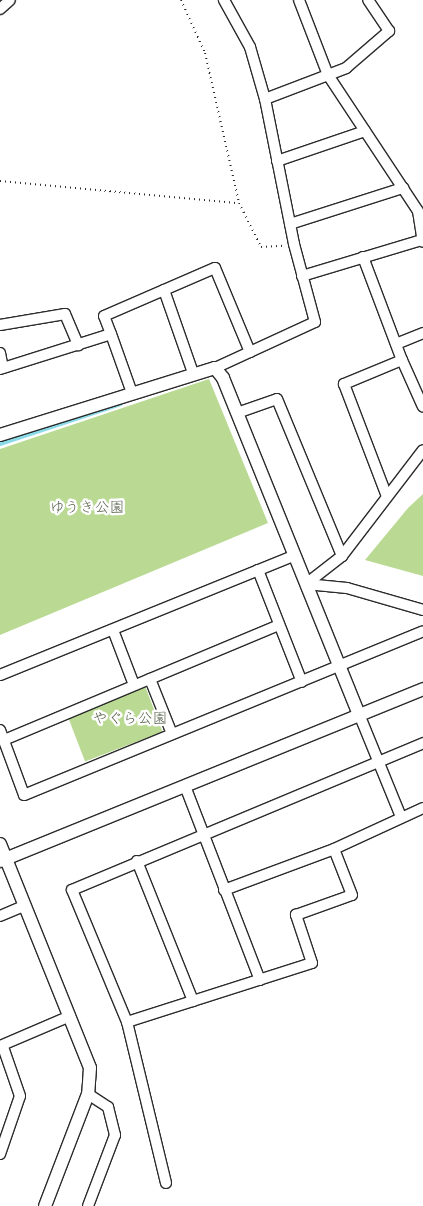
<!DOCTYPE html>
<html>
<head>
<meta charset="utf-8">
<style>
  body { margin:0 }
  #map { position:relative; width:423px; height:1206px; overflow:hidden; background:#fff; font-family:Itim,"Klee One",sans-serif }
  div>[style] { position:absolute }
  .green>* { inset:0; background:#bada94; transform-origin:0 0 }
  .stream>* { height:4px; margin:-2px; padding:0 2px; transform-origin:2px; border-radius:2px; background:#8bdae8 }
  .path>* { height:2px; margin-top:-1px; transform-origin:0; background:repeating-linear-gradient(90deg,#2b2b2b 0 1px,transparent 0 5px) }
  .roads { filter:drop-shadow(1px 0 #2b2b2b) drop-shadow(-1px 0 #2b2b2b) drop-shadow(0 1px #2b2b2b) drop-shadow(0 -1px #2b2b2b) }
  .minor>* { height:10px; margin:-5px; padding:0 5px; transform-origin:5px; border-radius:5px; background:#fff }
  .tertiary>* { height:12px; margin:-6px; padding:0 6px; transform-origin:6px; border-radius:6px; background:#fff }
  span { translate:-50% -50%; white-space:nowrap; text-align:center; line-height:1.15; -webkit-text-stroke:5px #fff; paint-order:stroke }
  .park-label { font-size:15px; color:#56604a }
</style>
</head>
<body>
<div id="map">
  <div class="green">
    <div style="clip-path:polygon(209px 379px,268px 523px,0 635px,0 449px)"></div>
    <div style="clip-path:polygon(423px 494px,423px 576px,365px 560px,408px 508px)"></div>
    <div style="left:145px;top:686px;width:49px;height:83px;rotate:69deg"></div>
  </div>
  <div class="stream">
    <div style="left:0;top:444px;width:127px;rotate:-18.3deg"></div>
  </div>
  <div class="path">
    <div style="left:181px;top:0;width:58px;rotate:65.6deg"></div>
    <div style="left:205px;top:53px;width:154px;rotate:77.2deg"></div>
    <div style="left:239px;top:203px;width:49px;rotate:63.4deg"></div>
    <div style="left:261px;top:247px;width:22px;rotate:-3deg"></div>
    <div style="left:0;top:181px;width:240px;rotate:5.3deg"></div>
  </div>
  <div class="roads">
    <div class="minor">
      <div style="left:299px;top:0;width:80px;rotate:68.9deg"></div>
      <div style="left:328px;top:75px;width:163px;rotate:56.5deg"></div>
      <div style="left:418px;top:211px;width:31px;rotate:81deg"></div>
      <div style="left:0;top:9px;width:13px;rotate:-42deg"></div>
      <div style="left:265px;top:99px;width:87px;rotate:-20.9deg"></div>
      <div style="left:346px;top:68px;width:57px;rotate:-40.7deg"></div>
      <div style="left:389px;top:31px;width:37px;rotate:-124deg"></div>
      <div style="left:277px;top:161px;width:93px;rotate:-18.8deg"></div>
      <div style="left:290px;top:224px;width:119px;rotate:-17.7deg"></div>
      <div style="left:363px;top:257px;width:110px;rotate:69.3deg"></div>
      <div style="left:402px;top:360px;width:63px;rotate:157.5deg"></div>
      <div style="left:344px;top:384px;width:118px;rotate:69.1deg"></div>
      <div style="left:302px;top:276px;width:125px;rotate:-16.7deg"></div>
      <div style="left:164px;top:290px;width:88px;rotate:70.7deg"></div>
      <div style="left:0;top:325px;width:66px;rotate:-9.6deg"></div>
      <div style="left:65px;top:314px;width:34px;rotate:67deg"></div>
      <div style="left:111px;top:334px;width:63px;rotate:70.4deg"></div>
      <div style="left:396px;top:344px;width:29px;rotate:-22deg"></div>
      <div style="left:0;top:353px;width:15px;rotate:79deg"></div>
      <div style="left:402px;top:360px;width:51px;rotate:65.9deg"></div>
      <div style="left:215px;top:368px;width:110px;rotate:-24.7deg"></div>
      <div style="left:315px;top:322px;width:81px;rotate:-105.1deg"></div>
      <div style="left:294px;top:244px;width:148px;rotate:-101.3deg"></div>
      <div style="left:265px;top:99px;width:54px;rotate:-106.1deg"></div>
      <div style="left:250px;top:47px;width:54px;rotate:-119deg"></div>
      <div style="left:0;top:369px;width:116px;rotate:-17.5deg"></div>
      <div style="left:111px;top:334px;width:19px;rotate:-111deg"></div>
      <div style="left:104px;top:316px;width:121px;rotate:-23.4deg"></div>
      <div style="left:215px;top:268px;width:91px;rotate:67.4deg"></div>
      <div style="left:237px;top:413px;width:42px;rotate:-19.3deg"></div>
      <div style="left:277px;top:399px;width:170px;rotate:67.5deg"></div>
      <div style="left:258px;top:570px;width:120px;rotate:68.6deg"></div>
      <div style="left:306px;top:584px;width:46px;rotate:-37.9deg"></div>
      <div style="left:342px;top:556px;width:133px;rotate:-52.6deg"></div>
      <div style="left:306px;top:584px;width:41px;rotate:5.6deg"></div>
      <div style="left:347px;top:588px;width:79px;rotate:16.1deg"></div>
      <div style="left:113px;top:630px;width:59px;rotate:69.1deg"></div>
      <div style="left:0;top:675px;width:318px;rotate:-22.1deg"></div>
      <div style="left:150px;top:679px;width:59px;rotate:68.2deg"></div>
      <div style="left:359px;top:714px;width:111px;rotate:67.8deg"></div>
      <div style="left:0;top:730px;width:69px;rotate:69.7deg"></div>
      <div style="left:24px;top:795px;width:431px;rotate:-22.3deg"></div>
      <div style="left:4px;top:740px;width:298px;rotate:-22.7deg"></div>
      <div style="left:185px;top:786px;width:208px;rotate:68.9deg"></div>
      <div style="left:137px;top:861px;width:151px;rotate:68.2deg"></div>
      <div style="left:224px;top:890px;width:117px;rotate:-20.4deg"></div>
      <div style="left:0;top:916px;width:26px;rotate:-23deg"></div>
      <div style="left:127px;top:1022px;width:194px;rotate:-17.7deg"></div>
      <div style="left:312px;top:963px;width:51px;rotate:-108.4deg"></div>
      <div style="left:296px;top:915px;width:59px;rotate:-19.7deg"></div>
      <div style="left:352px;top:895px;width:49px;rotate:-111.4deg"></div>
      <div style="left:334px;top:849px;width:98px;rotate:-24.7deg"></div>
      <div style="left:0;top:1046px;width:76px;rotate:-23.2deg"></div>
      <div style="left:88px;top:1094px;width:24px;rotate:33deg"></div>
      <div style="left:108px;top:1107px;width:29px;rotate:76deg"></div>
      <div style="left:115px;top:1135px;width:76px;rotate:110.8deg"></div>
      <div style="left:0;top:1154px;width:61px;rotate:-71deg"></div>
      <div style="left:20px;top:1096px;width:52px;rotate:-109.1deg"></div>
      <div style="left:166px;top:1183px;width:166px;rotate:-103.6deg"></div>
      <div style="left:127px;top:1022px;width:143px;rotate:-112.6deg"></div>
      <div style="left:72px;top:890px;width:381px;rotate:-22.7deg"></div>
    </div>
    <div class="tertiary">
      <div style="left:0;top:435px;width:225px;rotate:-17.3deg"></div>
      <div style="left:215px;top:368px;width:13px;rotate:51deg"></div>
      <div style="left:223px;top:378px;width:362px;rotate:68deg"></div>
      <div style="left:0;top:844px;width:241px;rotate:68.1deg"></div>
      <div style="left:90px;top:1068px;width:26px;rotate:94deg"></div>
      <div style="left:88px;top:1094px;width:120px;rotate:111deg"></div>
      <div style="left:0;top:861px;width:457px;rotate:-22.1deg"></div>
    </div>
  </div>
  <div class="park-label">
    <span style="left:87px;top:508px">ゆうき公園</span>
    <span style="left:130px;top:719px">やぐら公園</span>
  </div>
</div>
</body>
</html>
